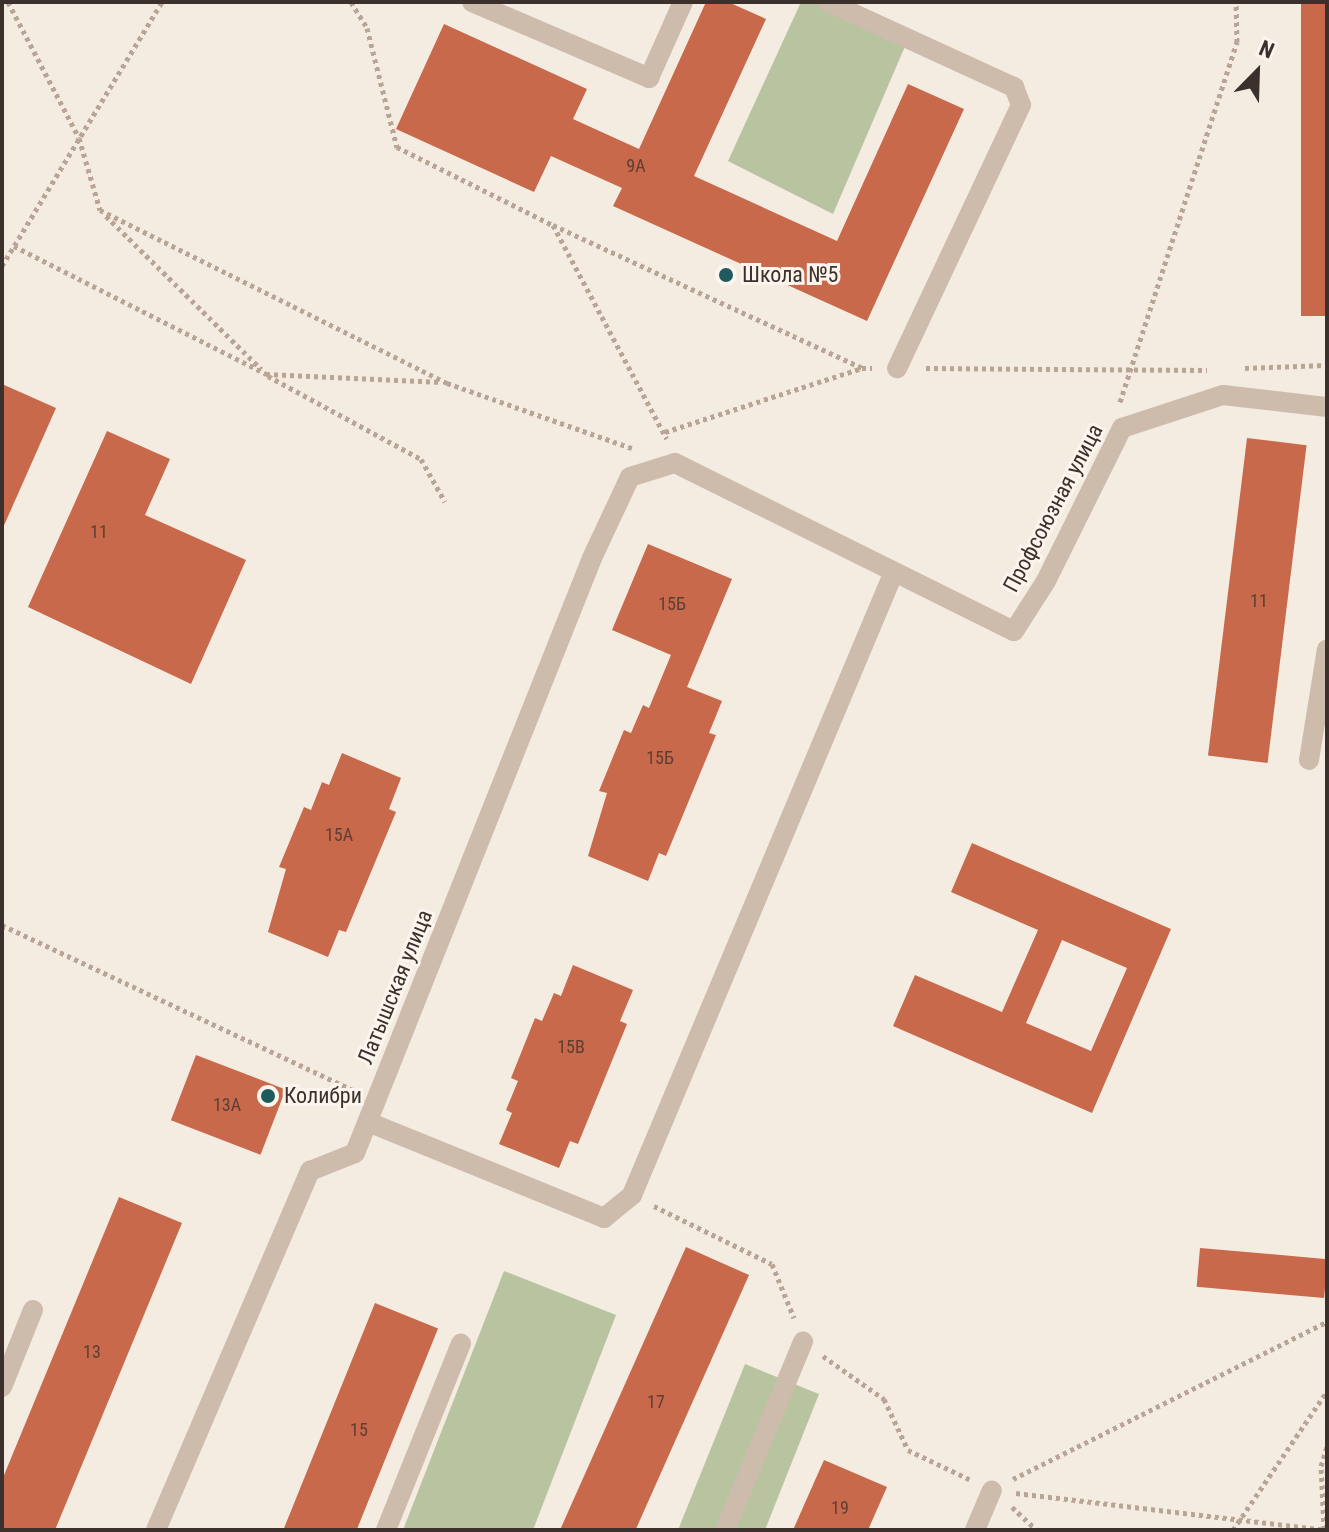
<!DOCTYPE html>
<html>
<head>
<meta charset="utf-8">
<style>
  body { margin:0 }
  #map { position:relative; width:1329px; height:1532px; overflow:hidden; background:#f4ebe1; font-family:"Roboto Condensed",sans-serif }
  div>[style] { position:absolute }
  .green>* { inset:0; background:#b8c4a0 }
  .building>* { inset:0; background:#c8694b; transform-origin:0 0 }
  .path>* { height:5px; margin-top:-2.5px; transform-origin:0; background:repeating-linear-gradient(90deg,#b9a596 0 4px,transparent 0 8px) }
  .minor>* { height:20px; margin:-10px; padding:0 10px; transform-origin:10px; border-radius:10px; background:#cdbbac }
  .dots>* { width:22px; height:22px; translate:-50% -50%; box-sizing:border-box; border:4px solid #fbf5ee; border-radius:50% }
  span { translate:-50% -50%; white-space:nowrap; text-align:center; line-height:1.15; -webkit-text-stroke:6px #fbf5ee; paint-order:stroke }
  .number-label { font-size:18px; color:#5e3e33 }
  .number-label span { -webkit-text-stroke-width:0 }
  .poi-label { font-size:22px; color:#3b302b }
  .left { translate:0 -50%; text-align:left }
  .street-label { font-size:22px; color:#3b302b }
  .frame { position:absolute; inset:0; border:4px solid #3b302b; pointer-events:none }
  .north { position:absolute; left:1217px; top:32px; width:80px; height:80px; -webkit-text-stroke:6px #fbf5ee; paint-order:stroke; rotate:23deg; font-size:22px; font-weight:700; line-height:32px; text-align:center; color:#3b302b }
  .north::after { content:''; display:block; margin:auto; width:28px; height:36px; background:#3b302b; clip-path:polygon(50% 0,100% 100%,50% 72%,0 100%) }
</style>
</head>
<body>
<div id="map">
  <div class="green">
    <div style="clip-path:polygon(801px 2px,821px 2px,906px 44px,833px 214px,728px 161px)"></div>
    <div style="clip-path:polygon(504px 1271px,616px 1315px,533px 1530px,403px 1530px)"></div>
    <div style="clip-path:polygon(745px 1364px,819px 1394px,765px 1530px,678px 1530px)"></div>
  </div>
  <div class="building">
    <div style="clip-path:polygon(706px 2px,728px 2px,766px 19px,694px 176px,837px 241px,908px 84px,964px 109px,867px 321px,613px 206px,622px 188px,551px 156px,534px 192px,396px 129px,444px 24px,587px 89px,573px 119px,639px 149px)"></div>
    <div style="left:1301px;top:2px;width:26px;height:314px"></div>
    <div style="clip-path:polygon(2px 384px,56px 408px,2px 530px)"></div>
    <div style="clip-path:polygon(107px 431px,170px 459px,145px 515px,246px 560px,191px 684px,28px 607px)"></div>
    <div style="left:1247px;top:438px;width:60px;height:320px;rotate:7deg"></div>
    <div style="clip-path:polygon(648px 544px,732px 579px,687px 687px,722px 701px,709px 733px,716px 735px,666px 856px,659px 853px,648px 881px,588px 856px,607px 793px,599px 791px,624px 730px,631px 733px,643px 705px,649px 708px,671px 655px,612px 630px)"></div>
    <div style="clip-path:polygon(342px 753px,401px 778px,389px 809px,396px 812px,346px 932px,339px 930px,328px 957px,268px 932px,286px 869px,279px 867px,304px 807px,311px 810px,322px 782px,329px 785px)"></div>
    <div style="clip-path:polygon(evenodd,972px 843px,1171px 929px,1092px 1113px,893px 1026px,915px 975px,1002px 1012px,1038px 930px,951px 892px,972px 843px,1062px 940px,1127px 968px,1091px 1051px,1026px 1023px,1062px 940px)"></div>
    <div style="clip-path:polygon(573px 965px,633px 990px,620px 1021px,627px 1024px,578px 1144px,570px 1141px,559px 1168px,499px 1144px,512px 1113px,506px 1110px,518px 1081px,511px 1078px,535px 1018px,542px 1021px,554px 993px,561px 996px)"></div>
    <div style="left:196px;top:1055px;width:96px;height:70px;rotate:21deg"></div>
    <div style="clip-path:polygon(119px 1197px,182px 1223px,55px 1530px,2px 1530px,2px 1480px)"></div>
    <div style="left:686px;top:1247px;width:69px;height:309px;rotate:24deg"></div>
    <div style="left:1200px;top:1248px;width:128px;height:39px;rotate:5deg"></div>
    <div style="left:375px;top:1303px;width:68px;height:246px;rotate:22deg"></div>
    <div style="clip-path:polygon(824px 1460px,887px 1487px,868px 1530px,793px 1530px)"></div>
  </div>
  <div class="path">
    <div style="left:8px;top:2px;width:153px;rotate:62.4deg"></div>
    <div style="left:79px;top:138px;width:75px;rotate:73.7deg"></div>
    <div style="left:100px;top:210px;width:388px;rotate:26.5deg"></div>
    <div style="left:447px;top:383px;width:196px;rotate:19.4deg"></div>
    <div style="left:351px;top:2px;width:31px;rotate:58deg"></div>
    <div style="left:367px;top:28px;width:123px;rotate:75.9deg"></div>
    <div style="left:397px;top:147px;width:174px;rotate:26.6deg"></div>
    <div style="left:553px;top:225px;width:242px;rotate:62deg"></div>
    <div style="left:106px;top:216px;width:218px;rotate:44.6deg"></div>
    <div style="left:553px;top:225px;width:340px;rotate:24.8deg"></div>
    <div style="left:862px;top:368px;width:10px"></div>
    <div style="left:14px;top:246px;width:283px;rotate:26.9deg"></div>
    <div style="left:266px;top:374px;width:176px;rotate:2.6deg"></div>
    <div style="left:2px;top:266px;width:309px;rotate:-58.8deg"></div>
    <div style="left:926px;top:368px;width:281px;rotate:0.4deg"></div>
    <div style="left:1245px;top:368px;width:82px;rotate:-2.1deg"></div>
    <div style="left:268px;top:376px;width:174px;rotate:28.5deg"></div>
    <div style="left:421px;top:459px;width:49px;rotate:60.8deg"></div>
    <div style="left:1120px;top:402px;width:379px;rotate:-72deg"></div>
    <div style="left:1237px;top:42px;width:40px;rotate:-91.4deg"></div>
    <div style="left:665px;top:432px;width:207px;rotate:-18deg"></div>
    <div style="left:2px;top:925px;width:387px;rotate:25.2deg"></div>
    <div style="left:654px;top:1206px;width:131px;rotate:26.2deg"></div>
    <div style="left:772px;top:1264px;width:58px;rotate:67.8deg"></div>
    <div style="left:823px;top:1356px;width:75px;rotate:35.2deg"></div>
    <div style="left:884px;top:1399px;width:56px;rotate:64.8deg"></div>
    <div style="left:908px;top:1450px;width:68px;rotate:25.4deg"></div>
    <div style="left:1013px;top:1479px;width:351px;rotate:-26.6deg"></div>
    <div style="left:1016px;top:1493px;width:313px;rotate:6.8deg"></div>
    <div style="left:1012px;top:1507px;width:34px;rotate:43deg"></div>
    <div style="left:1324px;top:1529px;width:63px;rotate:-92.7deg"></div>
    <div style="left:1321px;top:1466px;width:21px;rotate:-73deg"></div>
    <div style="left:1233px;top:1530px;width:168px;rotate:-55.9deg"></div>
  </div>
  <div class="minor">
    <div style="left:472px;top:2px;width:193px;rotate:23.2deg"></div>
    <div style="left:649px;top:78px;width:83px;rotate:-65.9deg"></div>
    <div style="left:828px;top:2px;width:205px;rotate:24.6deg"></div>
    <div style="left:1014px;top:87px;width:19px;rotate:69deg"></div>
    <div style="left:1021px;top:105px;width:291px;rotate:115.2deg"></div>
    <div style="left:1309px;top:760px;width:112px;rotate:-80.8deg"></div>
    <div style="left:368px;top:1122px;width:255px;rotate:22.1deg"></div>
    <div style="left:604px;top:1218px;width:36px;rotate:-39deg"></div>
    <div style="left:632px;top:1195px;width:674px;rotate:-67.2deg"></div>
    <div style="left:2px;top:1387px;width:83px;rotate:-68.1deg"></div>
    <div style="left:156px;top:1530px;width:391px;rotate:-66.8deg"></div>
    <div style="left:310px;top:1171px;width:48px;rotate:-21.8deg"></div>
    <div style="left:355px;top:1153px;width:640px;rotate:-68.28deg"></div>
    <div style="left:592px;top:558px;width:89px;rotate:-64.9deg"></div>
    <div style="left:630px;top:477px;width:47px;rotate:-17.3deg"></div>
    <div style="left:675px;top:463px;width:378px;rotate:26.4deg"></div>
    <div style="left:1014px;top:631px;width:59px;rotate:-57.4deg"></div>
    <div style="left:1046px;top:581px;width:171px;rotate:-63.6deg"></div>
    <div style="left:1122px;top:428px;width:106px;rotate:-18.1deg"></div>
    <div style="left:1223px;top:395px;width:105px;rotate:6.6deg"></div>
    <div style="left:386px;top:1530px;width:201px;rotate:-68.1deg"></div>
    <div style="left:725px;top:1530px;width:204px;rotate:-67.5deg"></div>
    <div style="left:975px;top:1530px;width:43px;rotate:-67deg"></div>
  </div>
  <div class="dots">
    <div style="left:726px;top:275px;background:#1f5a5e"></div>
    <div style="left:268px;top:1096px;background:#1f5a5e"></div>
  </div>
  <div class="number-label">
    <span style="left:636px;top:166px">9А</span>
    <span style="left:99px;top:532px">11</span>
    <span style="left:1259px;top:601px">11</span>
    <span style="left:672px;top:604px">15Б</span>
    <span style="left:660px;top:758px">15Б</span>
    <span style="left:339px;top:835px">15А</span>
    <span style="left:571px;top:1047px">15В</span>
    <span style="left:227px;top:1105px">13А</span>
    <span style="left:92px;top:1352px">13</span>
    <span style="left:656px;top:1402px">17</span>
    <span style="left:359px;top:1430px">15</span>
    <span style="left:840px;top:1508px">19</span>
  </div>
  <div class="poi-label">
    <span class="left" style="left:742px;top:275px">Школа №5</span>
    <span class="left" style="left:284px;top:1096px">Колибри</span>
  </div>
  <div class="street-label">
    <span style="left:1053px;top:508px;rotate:-62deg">Профсоюзная улица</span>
    <span style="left:395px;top:987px;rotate:-68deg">Латышская улица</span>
  </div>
  <div class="frame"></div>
  <div class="north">N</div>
</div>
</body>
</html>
